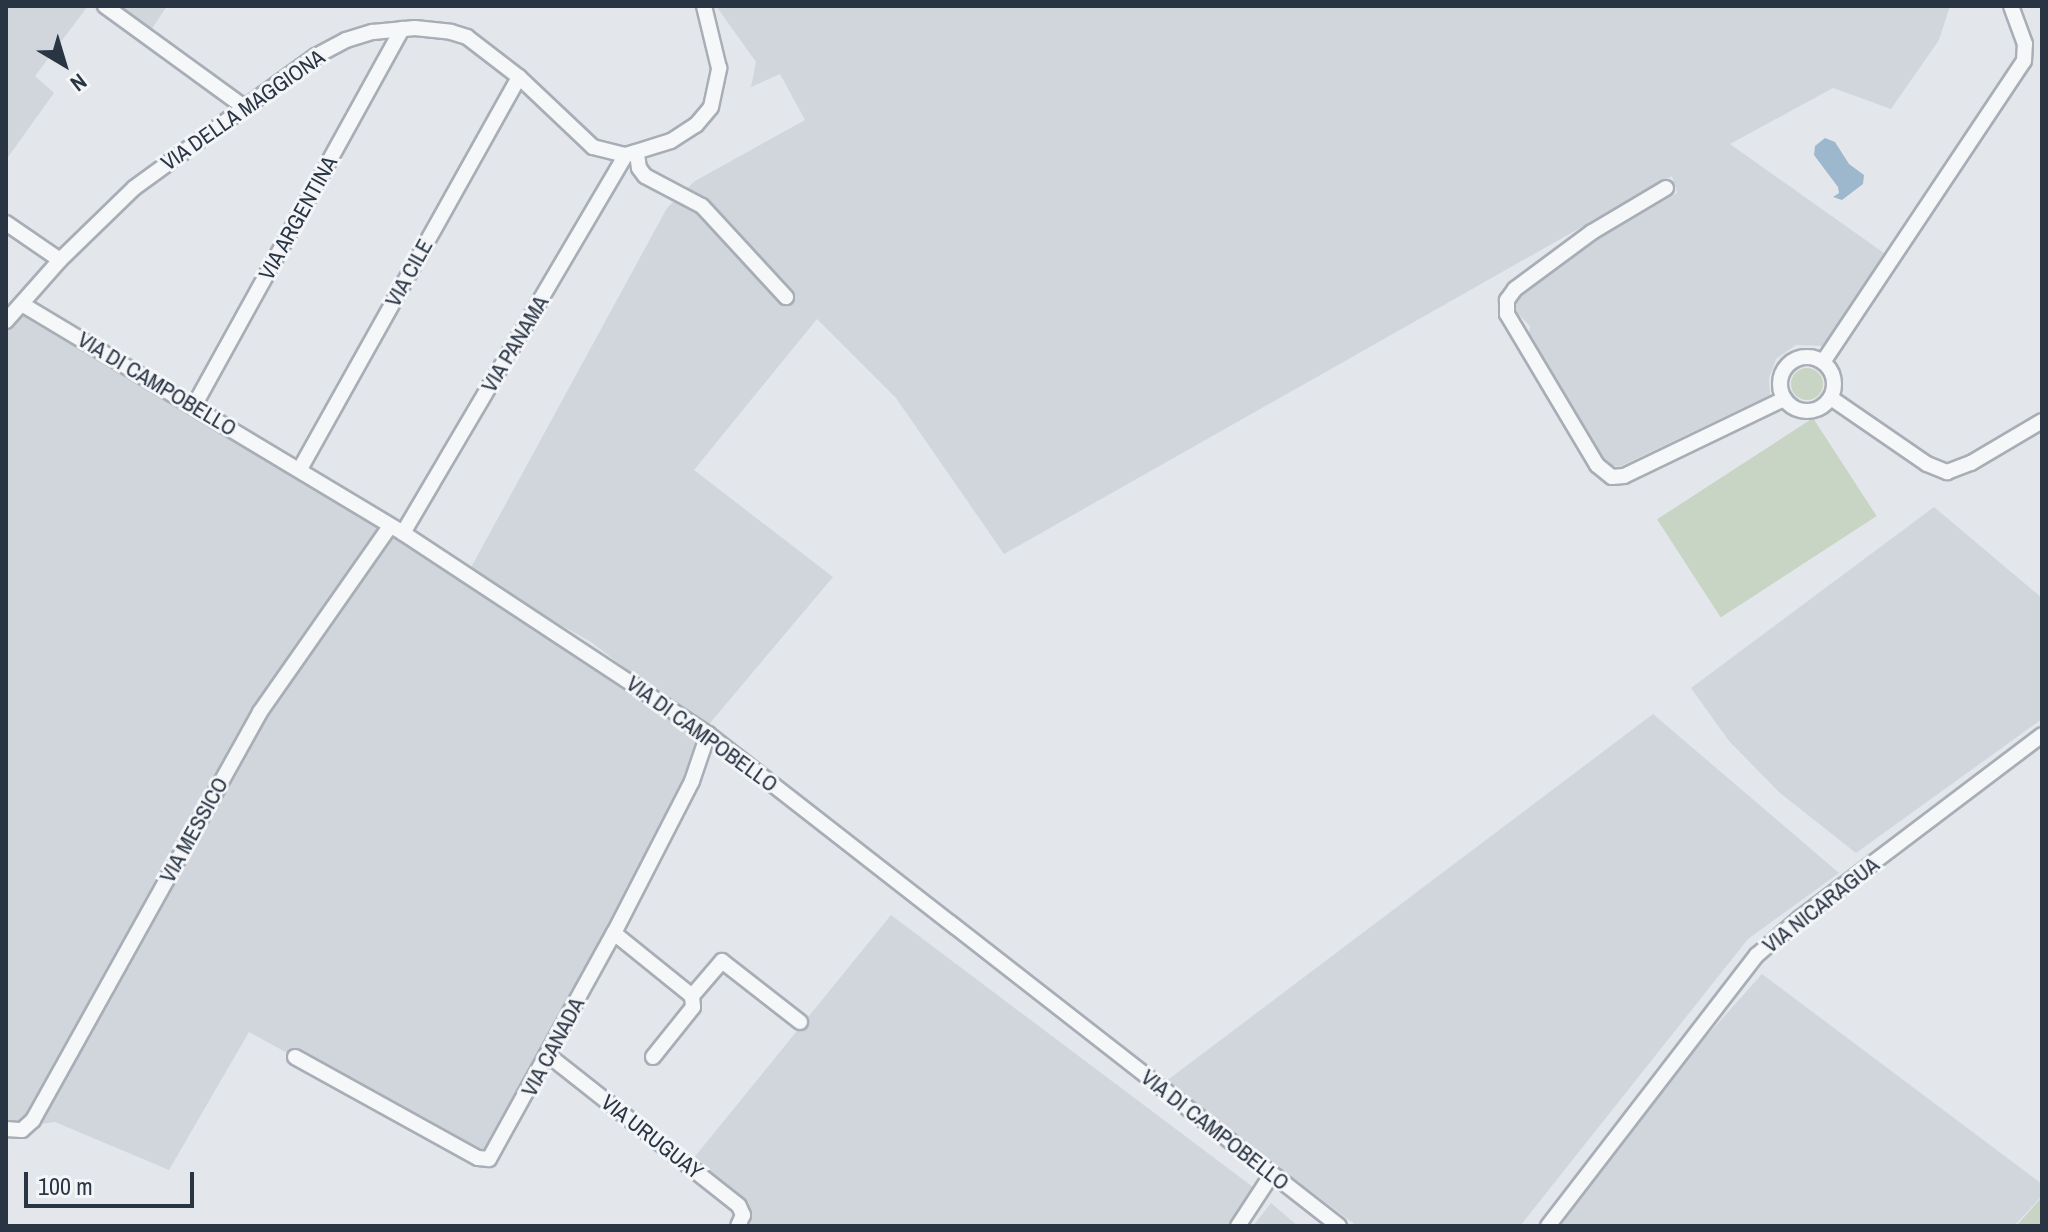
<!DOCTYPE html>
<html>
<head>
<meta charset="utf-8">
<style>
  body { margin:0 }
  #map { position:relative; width:2048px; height:1232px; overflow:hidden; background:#e3e7eb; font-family:"Archivo Narrow",sans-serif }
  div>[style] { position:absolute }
  .built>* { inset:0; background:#d1d6dd }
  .green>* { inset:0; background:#c9d5c4; transform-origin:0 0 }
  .round { border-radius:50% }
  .water>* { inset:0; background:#9db7cc }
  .roads { filter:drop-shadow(2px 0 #a8aeb6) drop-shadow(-2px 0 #a8aeb6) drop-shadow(0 2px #a8aeb6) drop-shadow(0 -2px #a8aeb6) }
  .minor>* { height:14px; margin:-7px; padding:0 7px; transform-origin:7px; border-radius:7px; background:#f6f7f9 }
  .minor>.ring { margin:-7px; padding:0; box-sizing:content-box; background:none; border:14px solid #f6f7f9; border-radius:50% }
  span { translate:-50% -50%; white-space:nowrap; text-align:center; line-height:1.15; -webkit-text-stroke:6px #f3f5f8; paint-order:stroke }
  .street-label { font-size:22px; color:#2a3544 }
  .frame { position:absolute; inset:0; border:8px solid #2a3544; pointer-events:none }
  .north { position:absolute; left:24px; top:24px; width:80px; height:80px; -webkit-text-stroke:6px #f3f5f8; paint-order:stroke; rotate:142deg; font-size:22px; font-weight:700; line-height:32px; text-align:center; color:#2a3544 }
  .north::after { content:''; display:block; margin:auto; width:28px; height:36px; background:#2a3544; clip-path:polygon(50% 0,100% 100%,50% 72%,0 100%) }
  .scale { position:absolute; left:24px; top:1172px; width:170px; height:36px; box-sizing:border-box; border:4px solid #2a3544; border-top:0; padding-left:10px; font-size:24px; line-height:28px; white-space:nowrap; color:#2a3544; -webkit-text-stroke:6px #f3f5f8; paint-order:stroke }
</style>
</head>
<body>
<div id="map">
  <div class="built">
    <div style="clip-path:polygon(6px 6px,88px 6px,35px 76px,54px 93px,6px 160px)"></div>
    <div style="clip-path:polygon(119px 6px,167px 6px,151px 30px)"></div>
    <div style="clip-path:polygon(716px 6px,1950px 6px,1939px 40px,1891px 109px,1833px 88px,1730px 144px,1884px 253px,1823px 346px,1796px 345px,1776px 359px,1769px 378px,1770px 395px,1619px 467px,1606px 464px,1528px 337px,1530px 326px,1516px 312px,1516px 300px,1595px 240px,1677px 193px,1672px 176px,1004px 554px,896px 398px,817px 319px,694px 470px,833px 577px,705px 729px,591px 642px,468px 573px,667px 208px,695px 181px,805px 120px,780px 74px,751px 87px,756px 62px)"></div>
    <div style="clip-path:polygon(22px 304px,251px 440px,708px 734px,692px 781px,481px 1159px,249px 1032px,169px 1170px,55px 1122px,6px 1129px,6px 322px)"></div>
    <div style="clip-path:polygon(1934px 507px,2042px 598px,2042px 719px,1856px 853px,1780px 793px,1729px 741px,1691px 688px)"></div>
    <div style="clip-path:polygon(1653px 714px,1839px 873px,1748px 939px,1520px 1226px,1357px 1226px,1165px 1082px)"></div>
    <div style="clip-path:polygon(891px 915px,1257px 1190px,1228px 1226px,753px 1226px,684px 1170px)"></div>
    <div style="clip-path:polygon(1762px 974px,2042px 1184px,2042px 1196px,2014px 1226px,1556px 1226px,1663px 1085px)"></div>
    <div style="clip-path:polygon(1271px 1203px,1298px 1226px,1253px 1226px)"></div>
  </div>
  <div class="green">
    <div class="round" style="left:1791px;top:368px;width:32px;height:32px"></div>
    <div style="left:1813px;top:418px;width:117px;height:186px;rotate:57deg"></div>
    <div style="clip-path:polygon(2042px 1197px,2042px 1226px,2016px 1226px)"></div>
  </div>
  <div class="water">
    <div style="clip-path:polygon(1825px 138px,1835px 142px,1849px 164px,1864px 175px,1863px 184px,1842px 200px,1833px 197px,1839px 193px,1838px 187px,1814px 155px,1815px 146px)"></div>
  </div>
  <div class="roads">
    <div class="minor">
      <div style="left:105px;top:6px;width:172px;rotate:36deg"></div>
      <div style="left:637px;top:154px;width:14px;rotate:82deg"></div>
      <div style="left:639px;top:168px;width:10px;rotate:53deg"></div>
      <div style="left:645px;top:176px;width:64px;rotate:27.8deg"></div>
      <div style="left:702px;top:206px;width:124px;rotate:47.3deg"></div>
      <div style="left:1666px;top:188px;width:86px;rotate:149.3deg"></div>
      <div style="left:1592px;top:232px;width:96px;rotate:143.5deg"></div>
      <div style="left:1515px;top:289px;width:14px;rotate:126deg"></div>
      <div style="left:1507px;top:300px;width:14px;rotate:90deg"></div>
      <div style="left:1507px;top:314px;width:176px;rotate:59.2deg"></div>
      <div style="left:1597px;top:465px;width:19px;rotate:39deg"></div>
      <div style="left:1612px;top:477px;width:12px;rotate:-5deg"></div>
      <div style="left:1624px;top:476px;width:178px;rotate:-25.7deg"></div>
      <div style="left:6px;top:223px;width:65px;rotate:34.4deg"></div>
      <div style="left:22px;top:304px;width:445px;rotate:31deg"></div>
      <div style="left:403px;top:533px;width:365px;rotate:33.4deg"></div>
      <div style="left:708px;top:734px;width:800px;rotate:37.94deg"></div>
      <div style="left:6px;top:321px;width:81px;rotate:-48.5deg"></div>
      <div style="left:60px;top:260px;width:103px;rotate:-44.2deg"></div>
      <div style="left:134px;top:188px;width:225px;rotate:-36deg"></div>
      <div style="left:316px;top:56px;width:34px;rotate:-28deg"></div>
      <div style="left:346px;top:40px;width:28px;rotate:-17deg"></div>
      <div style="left:373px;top:32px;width:42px;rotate:-5.4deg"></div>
      <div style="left:415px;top:28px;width:36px;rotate:6deg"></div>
      <div style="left:451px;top:32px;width:17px;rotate:17deg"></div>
      <div style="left:467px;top:37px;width:66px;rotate:37.6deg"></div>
      <div style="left:519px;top:77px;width:102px;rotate:43.4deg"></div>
      <div style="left:593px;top:147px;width:34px;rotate:14deg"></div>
      <div style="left:626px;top:155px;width:47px;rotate:-17.3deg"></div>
      <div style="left:671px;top:141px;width:30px;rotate:-33deg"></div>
      <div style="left:696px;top:125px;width:23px;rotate:-50deg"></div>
      <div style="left:711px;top:107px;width:40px;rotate:-78deg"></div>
      <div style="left:719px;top:68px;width:64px;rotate:-103.6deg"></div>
      <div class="ring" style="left:1780px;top:357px;width:40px;height:40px"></div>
      <div style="left:1823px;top:362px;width:362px;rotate:-56.3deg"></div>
      <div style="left:2024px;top:61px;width:17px;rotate:-87deg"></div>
      <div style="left:2025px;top:44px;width:40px;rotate:-110.2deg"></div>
      <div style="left:1831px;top:398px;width:116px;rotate:34.5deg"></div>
      <div style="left:1927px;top:464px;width:22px;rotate:22deg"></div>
      <div style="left:1947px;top:472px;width:26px;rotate:-21deg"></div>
      <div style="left:1971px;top:463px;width:82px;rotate:-30.6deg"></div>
      <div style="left:194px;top:406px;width:431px;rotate:-61.1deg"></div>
      <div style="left:300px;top:469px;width:449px;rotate:-60.8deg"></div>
      <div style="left:403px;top:533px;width:439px;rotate:-59.5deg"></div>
      <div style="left:614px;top:933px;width:100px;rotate:38.9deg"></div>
      <div style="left:548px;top:1055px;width:243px;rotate:38.3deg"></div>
      <div style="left:739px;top:1206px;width:10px;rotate:66deg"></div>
      <div style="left:743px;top:1215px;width:12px;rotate:114deg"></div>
      <div style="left:295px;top:1057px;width:209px;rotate:28.9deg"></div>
      <div style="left:478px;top:1158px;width:11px;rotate:5deg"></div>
      <div style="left:489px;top:1159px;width:258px;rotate:-61.1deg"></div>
      <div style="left:614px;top:933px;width:171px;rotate:-62.8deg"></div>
      <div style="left:692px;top:781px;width:50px;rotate:-71.2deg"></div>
      <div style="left:653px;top:1057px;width:64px;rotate:-51.3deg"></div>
      <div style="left:693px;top:1007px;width:11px;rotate:-95deg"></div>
      <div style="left:692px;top:996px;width:46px;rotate:-49.4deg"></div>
      <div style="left:722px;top:961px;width:99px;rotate:38deg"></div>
      <div style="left:6px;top:1129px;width:16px;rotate:4deg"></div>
      <div style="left:22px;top:1130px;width:15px;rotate:-42deg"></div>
      <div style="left:33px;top:1120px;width:467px;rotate:-60.9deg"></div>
      <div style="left:260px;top:712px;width:227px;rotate:-55deg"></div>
      <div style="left:1238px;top:1226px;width:62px;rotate:-56.8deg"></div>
      <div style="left:1548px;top:1226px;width:342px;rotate:-52.4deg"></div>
      <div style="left:1757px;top:955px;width:57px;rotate:-40.7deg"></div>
      <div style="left:1800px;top:918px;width:303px;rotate:-37.1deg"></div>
    </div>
  </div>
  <div class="street-label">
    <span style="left:243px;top:110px;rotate:-35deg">VIA DELLA MAGGIONA</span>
    <span style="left:298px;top:218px;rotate:-61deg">VIA ARGENTINA</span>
    <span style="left:409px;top:273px;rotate:-61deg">VIA CILE</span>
    <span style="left:515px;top:344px;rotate:-59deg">VIA PANAMA</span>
    <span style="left:157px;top:384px;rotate:31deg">VIA DI CAMPOBELLO</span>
    <span style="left:702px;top:734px;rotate:36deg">VIA DI CAMPOBELLO</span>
    <span style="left:194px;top:830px;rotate:-61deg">VIA MESSICO</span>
    <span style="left:1821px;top:905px;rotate:-38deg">VIA NICARAGUA</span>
    <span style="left:553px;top:1047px;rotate:-62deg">VIA CANADA</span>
    <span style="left:1215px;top:1130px;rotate:38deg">VIA DI CAMPOBELLO</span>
    <span style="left:652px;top:1137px;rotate:38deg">VIA URUGUAY</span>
  </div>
  <div class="frame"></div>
  <div class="north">N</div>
  <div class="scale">100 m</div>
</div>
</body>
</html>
